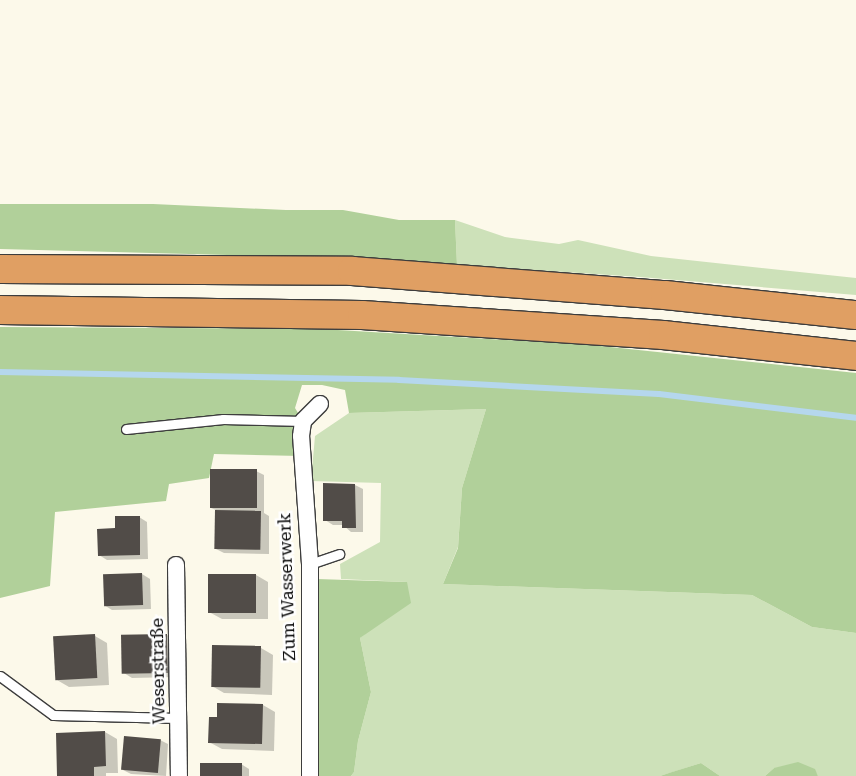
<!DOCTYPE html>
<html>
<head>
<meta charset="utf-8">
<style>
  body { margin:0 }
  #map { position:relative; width:856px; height:776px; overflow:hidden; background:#fcf9ea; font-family:"Roboto Serif",serif }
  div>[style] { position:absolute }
  .green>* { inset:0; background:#cde1b9 }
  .forest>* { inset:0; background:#b1d09a }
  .shadow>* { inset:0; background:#0003 }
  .stream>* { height:6px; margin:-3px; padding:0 3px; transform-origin:3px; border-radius:3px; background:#b5d7ed }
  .building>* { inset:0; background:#514c48; transform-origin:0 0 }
  .roads { filter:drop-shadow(1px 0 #3d3d3d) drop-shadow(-1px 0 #3d3d3d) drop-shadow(0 1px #3d3d3d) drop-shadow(0 -1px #3d3d3d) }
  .lane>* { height:9px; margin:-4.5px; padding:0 4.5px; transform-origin:4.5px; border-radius:4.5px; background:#fff }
  .street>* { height:16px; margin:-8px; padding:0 8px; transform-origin:8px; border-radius:8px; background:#fff }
  .highway>* { height:28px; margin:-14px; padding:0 14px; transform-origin:14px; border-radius:14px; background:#e09f63 }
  span { translate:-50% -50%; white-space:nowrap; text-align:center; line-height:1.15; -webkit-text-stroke:5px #fff; paint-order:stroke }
  .street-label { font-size:18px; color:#0a0a0a }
</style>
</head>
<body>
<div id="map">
  <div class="green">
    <div style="clip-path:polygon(455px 220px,505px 237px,559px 244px,578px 240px,651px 256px,856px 278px,856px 295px,640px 277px,457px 265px)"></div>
    <div style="clip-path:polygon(486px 409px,462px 488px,458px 547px,443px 584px,752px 595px,812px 627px,856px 633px,856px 776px,818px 776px,814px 769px,774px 768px,765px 776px,720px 776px,701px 763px,660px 776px,351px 776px,354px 772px,358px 741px,371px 692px,360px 638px,375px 626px,407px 582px,341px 579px,340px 564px,380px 542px,381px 483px,311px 481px,315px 436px,349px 413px)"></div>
  </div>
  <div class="forest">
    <div style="clip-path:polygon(0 204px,153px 204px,286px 210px,343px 210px,399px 220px,455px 220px,457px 265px,261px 256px,0 249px)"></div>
    <div style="clip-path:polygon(0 327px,321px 329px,591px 345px,856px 373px,856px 633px,812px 627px,752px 595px,443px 584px,458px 548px,462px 488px,486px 409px,349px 413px,345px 390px,322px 385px,302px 385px,295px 408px,303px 421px,301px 456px,214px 454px,209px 478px,169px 484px,166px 501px,55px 512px,50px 586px,0 598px)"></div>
    <div style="clip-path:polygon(317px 579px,407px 582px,411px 603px,360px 638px,371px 692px,358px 741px,354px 772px,351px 776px,319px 776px)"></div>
    <div style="clip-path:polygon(798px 762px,815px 769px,818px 776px,765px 776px,774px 768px)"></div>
    <div style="clip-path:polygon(701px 763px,720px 776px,660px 776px,672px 772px)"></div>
  </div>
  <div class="shadow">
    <div style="clip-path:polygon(256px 471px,264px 475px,264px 513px,269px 516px,269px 554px,224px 553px,216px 549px,216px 510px,211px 508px)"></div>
    <div style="clip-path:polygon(324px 484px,355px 485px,363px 489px,363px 532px,351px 532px,343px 525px,333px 525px,325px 520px)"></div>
    <div style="clip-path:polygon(139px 517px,147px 522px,148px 559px,107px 560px,99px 555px,116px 529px)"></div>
    <div style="clip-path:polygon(142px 574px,150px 579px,151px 609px,112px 610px,104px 605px,104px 575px)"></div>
    <div style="clip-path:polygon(209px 575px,256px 575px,268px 582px,268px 619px,222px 619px,209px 612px)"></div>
    <div style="clip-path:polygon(167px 635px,175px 640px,176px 677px,132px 678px,124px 673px)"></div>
    <div style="clip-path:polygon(95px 636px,107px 643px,109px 685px,69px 687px,57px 680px)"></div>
    <div style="clip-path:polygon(261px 648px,273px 655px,272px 695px,224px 693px,212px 686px)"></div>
    <div style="clip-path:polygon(263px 705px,275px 712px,274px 751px,222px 749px,209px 742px,218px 718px)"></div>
    <div style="clip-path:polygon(105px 732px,117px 739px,118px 773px,106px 773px,106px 776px,58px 776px)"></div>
    <div style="clip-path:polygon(160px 740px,168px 744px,166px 776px,131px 774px,123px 770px)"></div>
    <div style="clip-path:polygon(241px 764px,249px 769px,249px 776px,201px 776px)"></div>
  </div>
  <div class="stream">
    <div style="left:0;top:372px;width:399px;rotate:1.1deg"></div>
    <div style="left:399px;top:380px;width:260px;rotate:3.1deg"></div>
    <div style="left:659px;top:394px;width:198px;rotate:6.9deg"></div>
  </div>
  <div class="building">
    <div style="left:210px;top:469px;width:47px;height:39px"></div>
    <div style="clip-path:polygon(323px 483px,355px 484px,356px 528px,342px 528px,342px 521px,323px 521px)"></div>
    <div style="left:215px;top:510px;width:46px;height:39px;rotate:1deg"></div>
    <div style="clip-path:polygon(115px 516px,140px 516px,140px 555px,98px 556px,97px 529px,115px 528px)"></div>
    <div style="left:142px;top:573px;width:32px;height:39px;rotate:88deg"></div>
    <div style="left:208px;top:574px;width:48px;height:39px"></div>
    <div style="left:95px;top:634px;width:44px;height:42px;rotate:87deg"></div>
    <div style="left:167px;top:634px;width:39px;height:46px;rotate:89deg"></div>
    <div style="left:212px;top:645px;width:49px;height:42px;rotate:1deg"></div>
    <div style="clip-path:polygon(217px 703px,263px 704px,262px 744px,208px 743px,209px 717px,217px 717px)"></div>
    <div style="clip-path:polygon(105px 731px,106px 766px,94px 767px,94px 776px,57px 776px,56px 733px)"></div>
    <div style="left:124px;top:736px;width:37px;height:34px;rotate:5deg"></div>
    <div style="left:200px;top:763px;width:42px;height:13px"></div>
  </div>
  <div class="roads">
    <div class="lane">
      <div style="left:126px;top:429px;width:98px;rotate:-5.9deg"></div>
      <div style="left:223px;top:419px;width:80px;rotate:1.4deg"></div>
      <div style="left:310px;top:564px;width:31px;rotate:-19deg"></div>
      <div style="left:0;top:676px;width:66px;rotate:36.3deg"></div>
      <div style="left:53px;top:715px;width:125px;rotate:1.4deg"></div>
    </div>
    <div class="street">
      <div style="left:176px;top:565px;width:211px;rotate:89.2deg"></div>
      <div style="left:310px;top:776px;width:212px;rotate:-90deg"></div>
      <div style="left:310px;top:564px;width:128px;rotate:-94deg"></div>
      <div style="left:301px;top:436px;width:15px;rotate:-82deg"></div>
      <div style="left:303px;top:421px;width:24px;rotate:-45deg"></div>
    </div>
    <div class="highway">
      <div style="left:0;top:269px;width:352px;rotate:0.3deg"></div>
      <div style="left:352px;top:271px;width:314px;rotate:4.4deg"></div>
      <div style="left:665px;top:295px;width:192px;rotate:6deg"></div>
      <div style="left:0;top:310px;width:362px;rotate:0.8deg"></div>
      <div style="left:362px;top:315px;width:302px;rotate:3.8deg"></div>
      <div style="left:663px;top:335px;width:194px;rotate:6.2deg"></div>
    </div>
  </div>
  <div class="street-label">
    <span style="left:287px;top:587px;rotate:-92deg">Zum Wasserwerk</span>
    <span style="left:158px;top:671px;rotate:-91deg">Weserstraße</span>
  </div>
</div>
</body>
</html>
